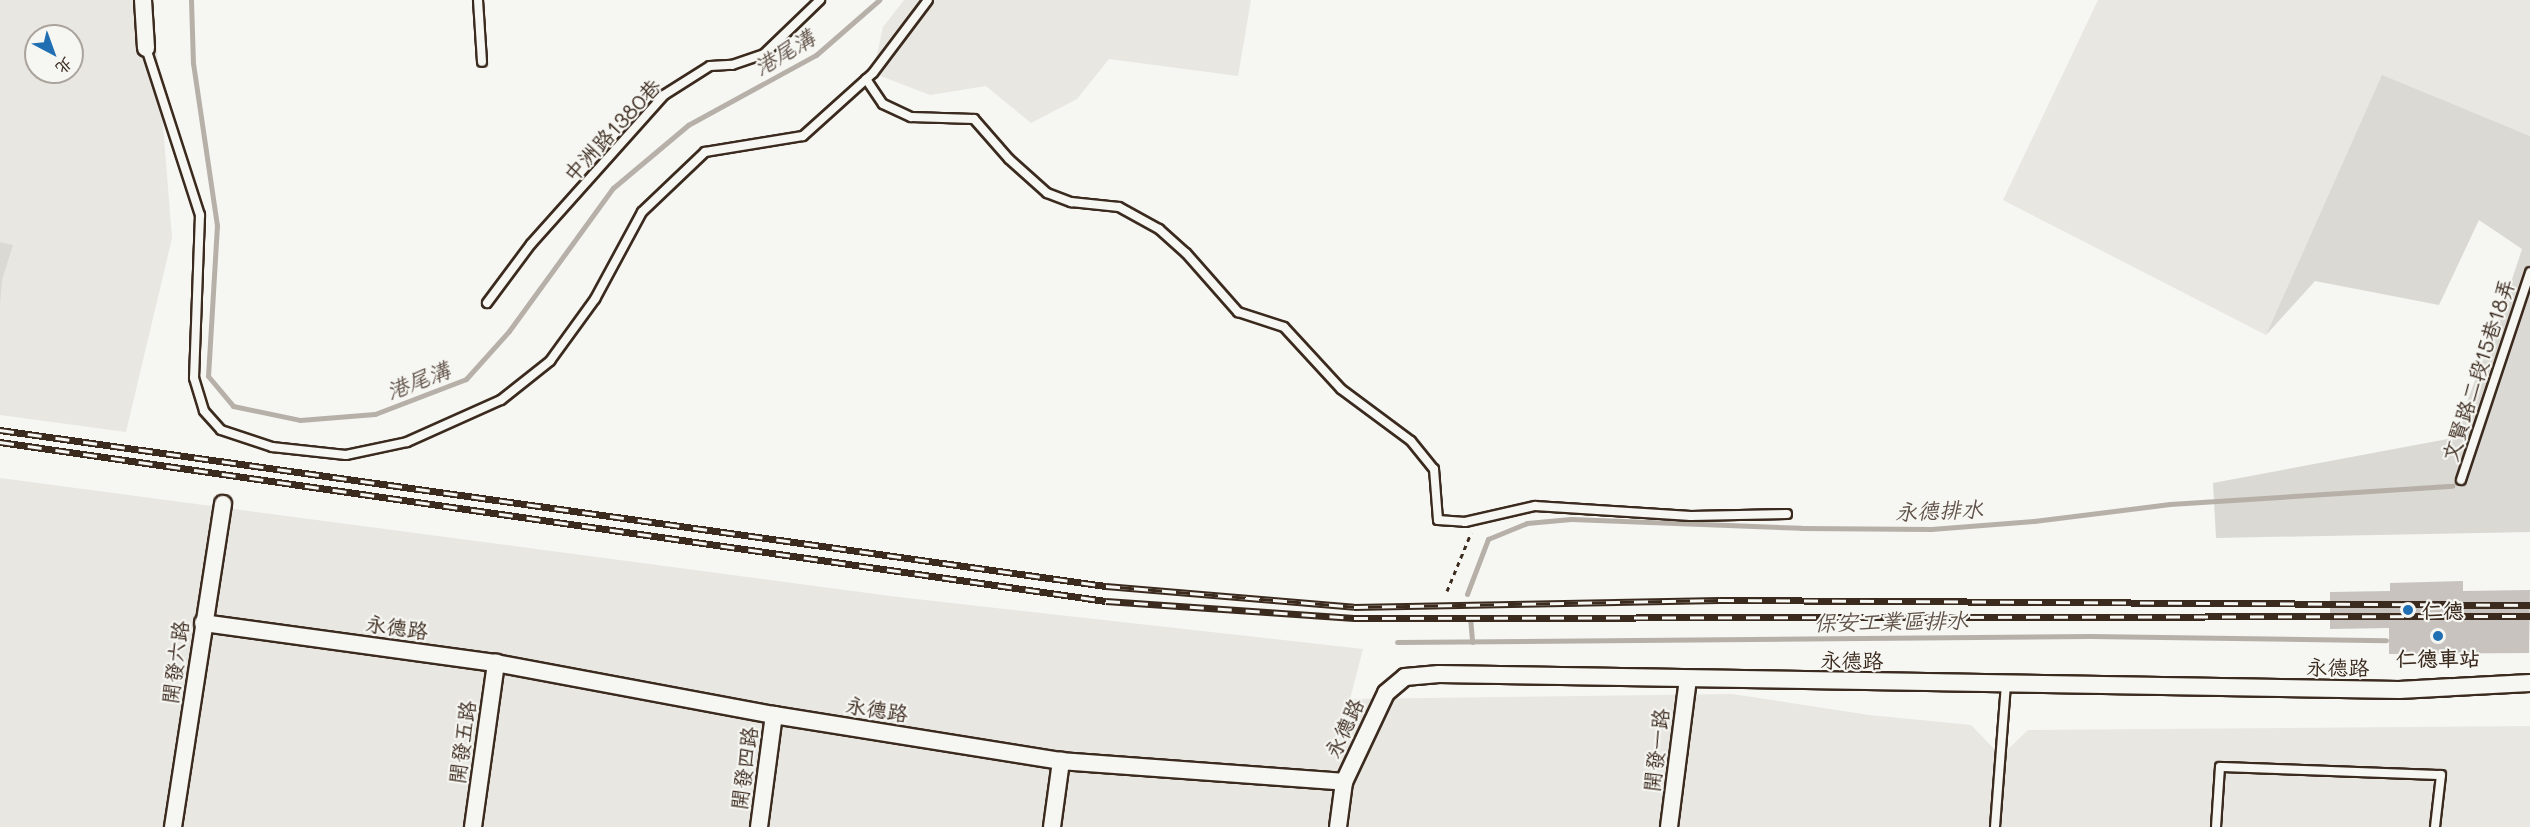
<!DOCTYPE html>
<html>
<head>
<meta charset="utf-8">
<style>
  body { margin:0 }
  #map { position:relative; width:2530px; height:827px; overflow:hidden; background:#f6f6f2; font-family:Mali,"LXGW WenKai TC",sans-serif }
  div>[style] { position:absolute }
  .built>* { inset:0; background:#e8e7e2 }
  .green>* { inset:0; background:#dad9d3 }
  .stream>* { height:5px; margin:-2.5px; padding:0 2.5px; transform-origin:2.5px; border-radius:2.5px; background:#b6b0a9 }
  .building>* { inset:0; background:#c8c3be }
  .path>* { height:3px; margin-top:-1.5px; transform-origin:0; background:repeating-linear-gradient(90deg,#3b2a1e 0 4.5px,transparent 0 9px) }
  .roads { filter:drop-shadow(2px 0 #3b2a1e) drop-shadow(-2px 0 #3b2a1e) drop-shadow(0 2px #3b2a1e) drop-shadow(0 -2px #3b2a1e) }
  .lane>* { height:8px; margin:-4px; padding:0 4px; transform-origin:4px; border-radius:4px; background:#f6f6f2 }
  .street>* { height:16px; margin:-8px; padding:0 8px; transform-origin:8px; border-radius:8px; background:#f6f6f2 }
  .rail>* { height:7px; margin-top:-3.5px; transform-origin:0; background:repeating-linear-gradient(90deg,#f6f6f2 0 14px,#3b2a1e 0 28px); box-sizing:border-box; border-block:2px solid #3b2a1e }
  .dots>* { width:16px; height:16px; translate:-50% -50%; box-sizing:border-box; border:3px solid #f6f6f2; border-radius:50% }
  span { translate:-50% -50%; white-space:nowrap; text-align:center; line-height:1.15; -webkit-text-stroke:4.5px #f6f6f2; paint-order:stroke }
  .street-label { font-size:21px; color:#3b2a1e }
  .poi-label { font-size:21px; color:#3b2a1e; font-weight:700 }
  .left { translate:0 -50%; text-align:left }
  .water-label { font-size:22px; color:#605248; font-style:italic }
  .north { position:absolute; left:24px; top:24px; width:60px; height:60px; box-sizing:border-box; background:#f6f6f2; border:2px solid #aba49d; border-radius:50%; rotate:139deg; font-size:16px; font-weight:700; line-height:24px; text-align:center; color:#3b2a1e }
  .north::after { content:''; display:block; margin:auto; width:21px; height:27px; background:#1f6fb2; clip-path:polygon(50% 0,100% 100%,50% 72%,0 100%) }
</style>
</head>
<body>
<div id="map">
  <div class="built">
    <div style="clip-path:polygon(evenodd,0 0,153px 0,172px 238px,126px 432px,0 415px,0 0,36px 36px,72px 36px,72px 72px,36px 72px,36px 36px)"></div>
    <div style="clip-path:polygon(904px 0,1251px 0,1238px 76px,1109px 59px,1077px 99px,1031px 123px,986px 86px,930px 95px,873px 73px,883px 27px)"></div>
    <div style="clip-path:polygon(2098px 0,2530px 0,2530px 136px,2382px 76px,2266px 335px,2003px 200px)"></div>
    <div style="clip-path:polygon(0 478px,898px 597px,1363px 649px,1350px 699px,1732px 694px,1869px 715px,1971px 725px,2001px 756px,2028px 730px,2530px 726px,2530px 827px,0 827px)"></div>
  </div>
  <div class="green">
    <div style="clip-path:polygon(2382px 75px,2530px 136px,2530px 532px,2216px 538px,2213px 483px,2453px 438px,2501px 313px,2522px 249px,2479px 220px,2439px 305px,2315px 281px,2266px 335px)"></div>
    <div style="clip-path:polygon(0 242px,13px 245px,2px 280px,0 304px)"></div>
  </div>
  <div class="stream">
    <div style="left:191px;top:0;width:63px;rotate:88.2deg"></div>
    <div style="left:193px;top:63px;width:164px;rotate:81.6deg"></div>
    <div style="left:217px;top:225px;width:151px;rotate:93.4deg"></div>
    <div style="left:208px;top:376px;width:39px;rotate:50deg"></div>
    <div style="left:233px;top:406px;width:68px;rotate:11.8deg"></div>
    <div style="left:300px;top:420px;width:75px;rotate:-4.6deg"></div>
    <div style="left:375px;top:414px;width:97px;rotate:-21deg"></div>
    <div style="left:466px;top:379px;width:64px;rotate:-48.1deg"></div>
    <div style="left:509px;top:331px;width:177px;rotate:-54deg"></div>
    <div style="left:613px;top:188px;width:98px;rotate:-40deg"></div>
    <div style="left:688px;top:125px;width:146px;rotate:-28.7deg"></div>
    <div style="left:816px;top:55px;width:84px;rotate:-41.1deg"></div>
    <div style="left:1467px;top:594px;width:59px;rotate:-69.1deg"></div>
    <div style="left:1488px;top:539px;width:42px;rotate:-22.3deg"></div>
    <div style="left:1527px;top:523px;width:44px;rotate:-5.2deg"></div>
    <div style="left:1571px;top:519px;width:230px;rotate:2.2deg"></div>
    <div style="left:1801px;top:528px;width:130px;rotate:0.4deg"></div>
    <div style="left:1931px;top:529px;width:103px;rotate:-4.4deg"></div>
    <div style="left:2034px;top:521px;width:137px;rotate:-7.1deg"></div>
    <div style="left:2170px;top:504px;width:283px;rotate:-3.7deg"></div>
    <div style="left:1470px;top:617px;width:25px;rotate:85deg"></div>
    <div style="left:1397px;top:642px;width:693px;rotate:-0.5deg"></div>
    <div style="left:2090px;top:636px;width:296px;rotate:0.8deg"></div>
  </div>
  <div class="building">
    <div style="clip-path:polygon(2463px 581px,2463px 591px,2530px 590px,2529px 653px,2389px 654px,2389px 628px,2330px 629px,2330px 592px,2390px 591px,2390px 583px)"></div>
  </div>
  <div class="path">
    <div style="left:1447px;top:591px;width:63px;rotate:-67.5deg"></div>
  </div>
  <div class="roads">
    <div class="lane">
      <div style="left:478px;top:0;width:62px;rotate:86.3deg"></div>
      <div style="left:146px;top:48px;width:176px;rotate:72.1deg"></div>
      <div style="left:200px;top:215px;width:163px;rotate:92.1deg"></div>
      <div style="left:194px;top:378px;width:34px;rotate:73deg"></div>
      <div style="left:204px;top:411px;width:25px;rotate:48deg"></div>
      <div style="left:221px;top:430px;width:54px;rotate:18.4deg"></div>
      <div style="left:272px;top:447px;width:74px;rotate:6.2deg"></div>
      <div style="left:346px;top:455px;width:62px;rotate:-12deg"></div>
      <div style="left:407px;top:442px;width:103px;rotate:-24.1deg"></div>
      <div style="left:501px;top:400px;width:63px;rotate:-38.5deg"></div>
      <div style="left:550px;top:361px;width:77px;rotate:-54deg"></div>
      <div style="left:595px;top:299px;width:99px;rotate:-61.6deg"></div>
      <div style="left:642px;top:212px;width:87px;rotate:-43.6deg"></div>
      <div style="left:705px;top:152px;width:99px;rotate:-9.3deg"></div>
      <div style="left:803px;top:136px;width:94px;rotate:-42deg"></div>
      <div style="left:873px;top:73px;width:91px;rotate:-53deg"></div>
      <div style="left:866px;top:79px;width:30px;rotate:56deg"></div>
      <div style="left:883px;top:104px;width:31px;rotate:25deg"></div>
      <div style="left:911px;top:117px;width:63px;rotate:1.8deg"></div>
      <div style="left:974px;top:119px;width:53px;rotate:48.8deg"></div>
      <div style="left:1009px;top:159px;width:51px;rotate:41.8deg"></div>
      <div style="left:1047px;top:193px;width:26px;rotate:21deg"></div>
      <div style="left:1071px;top:202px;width:48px;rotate:5.9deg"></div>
      <div style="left:1119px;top:207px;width:46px;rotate:28.8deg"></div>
      <div style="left:1159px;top:229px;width:36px;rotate:42deg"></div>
      <div style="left:1186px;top:253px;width:79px;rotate:48.6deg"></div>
      <div style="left:1238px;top:312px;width:48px;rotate:18.1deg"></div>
      <div style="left:1284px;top:327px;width:84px;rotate:47.4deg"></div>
      <div style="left:1341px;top:389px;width:87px;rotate:36.6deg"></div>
      <div style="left:1411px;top:441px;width:36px;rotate:51deg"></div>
      <div style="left:1434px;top:469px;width:51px;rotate:85.5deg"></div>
      <div style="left:1438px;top:520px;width:27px;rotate:4deg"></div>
      <div style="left:1465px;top:522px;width:72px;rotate:-12.9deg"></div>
      <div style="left:1535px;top:506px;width:156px;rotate:3.7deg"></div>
      <div style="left:1691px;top:516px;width:96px;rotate:-1.2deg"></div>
      <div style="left:487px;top:303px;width:74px;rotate:-53.3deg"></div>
      <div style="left:531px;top:244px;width:200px;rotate:-48.2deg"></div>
      <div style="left:664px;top:95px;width:54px;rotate:-32.2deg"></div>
      <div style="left:710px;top:66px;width:22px;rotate:-3deg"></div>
      <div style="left:732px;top:65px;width:34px;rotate:-19deg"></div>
      <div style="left:764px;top:54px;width:78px;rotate:-44deg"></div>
      <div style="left:2461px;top:480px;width:219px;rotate:-71.6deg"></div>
      <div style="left:1995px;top:827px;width:142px;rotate:-85.6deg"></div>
      <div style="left:2216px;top:827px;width:60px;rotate:-86.2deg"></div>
      <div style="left:2220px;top:767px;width:221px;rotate:2.1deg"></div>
      <div style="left:2441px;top:775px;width:52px;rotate:96.6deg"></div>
    </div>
    <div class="street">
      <div style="left:143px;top:0;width:48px;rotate:86.4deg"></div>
      <div style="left:203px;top:623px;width:296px;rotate:7.8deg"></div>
      <div style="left:496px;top:663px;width:283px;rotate:10.6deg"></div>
      <div style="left:774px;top:715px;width:291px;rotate:9.1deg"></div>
      <div style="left:1061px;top:761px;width:284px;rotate:4.2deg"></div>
      <div style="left:1344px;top:782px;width:98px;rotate:-64.7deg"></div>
      <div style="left:1386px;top:693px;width:25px;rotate:-40deg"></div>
      <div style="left:1405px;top:677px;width:34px;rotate:-5deg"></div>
      <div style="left:1439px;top:674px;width:960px;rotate:0.95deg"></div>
      <div style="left:2399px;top:690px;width:131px;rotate:-3.1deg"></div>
      <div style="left:173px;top:827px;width:327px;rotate:-81.2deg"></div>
      <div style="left:473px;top:827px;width:166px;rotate:-82deg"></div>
      <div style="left:759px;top:827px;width:113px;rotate:-82.4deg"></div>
      <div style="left:1052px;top:827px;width:67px;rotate:-82.2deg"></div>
      <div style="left:1338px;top:827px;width:45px;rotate:-82.4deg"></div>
      <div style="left:1669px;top:827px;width:149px;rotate:-82.7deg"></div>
    </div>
  </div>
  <div class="rail">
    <div style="left:0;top:430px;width:1117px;rotate:8.03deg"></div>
    <div style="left:1106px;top:586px;width:249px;rotate:4.8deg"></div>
    <div style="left:1354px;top:607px;width:366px;rotate:-1.1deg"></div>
    <div style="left:1720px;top:600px;width:810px;rotate:0.35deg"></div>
    <div style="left:0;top:442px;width:1117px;rotate:8.18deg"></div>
    <div style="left:1106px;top:601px;width:249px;rotate:3.9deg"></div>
    <div style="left:1354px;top:618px;width:1176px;rotate:-0.1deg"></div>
  </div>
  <div class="dots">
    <div style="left:2408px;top:610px;background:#1f6fb2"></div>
    <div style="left:2438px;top:636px;background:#1f6fb2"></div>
  </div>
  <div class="street-label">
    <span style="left:612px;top:130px;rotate:-47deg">中洲路1380巷</span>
    <span style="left:2478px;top:370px;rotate:-72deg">文賢路二段15巷18弄</span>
    <span style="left:397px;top:627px;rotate:8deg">永德路</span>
    <span style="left:1852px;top:660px;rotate:1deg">永德路</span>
    <span style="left:175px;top:662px;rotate:-82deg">開發六路</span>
    <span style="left:2338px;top:667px;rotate:1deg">永德路</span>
    <span style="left:877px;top:709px;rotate:9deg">永德路</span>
    <span style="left:1344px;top:728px;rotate:-65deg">永德路</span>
    <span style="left:462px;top:742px;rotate:-82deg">開發五路</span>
    <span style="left:1656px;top:750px;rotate:-83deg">開發一路</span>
    <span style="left:744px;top:768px;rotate:-82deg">開發四路</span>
  </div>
  <div class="poi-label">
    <span class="left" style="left:2422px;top:610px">仁德</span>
    <span style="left:2438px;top:658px">仁德車站</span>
  </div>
  <div class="water-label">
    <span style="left:784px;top:52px;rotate:-31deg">港尾溝</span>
    <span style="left:418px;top:380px;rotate:-21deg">港尾溝</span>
    <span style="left:1939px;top:510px;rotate:-2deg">永德排水</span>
    <span style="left:1891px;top:621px;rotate:-1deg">保安工業區排水</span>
  </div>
  <div class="north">北</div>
</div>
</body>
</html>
